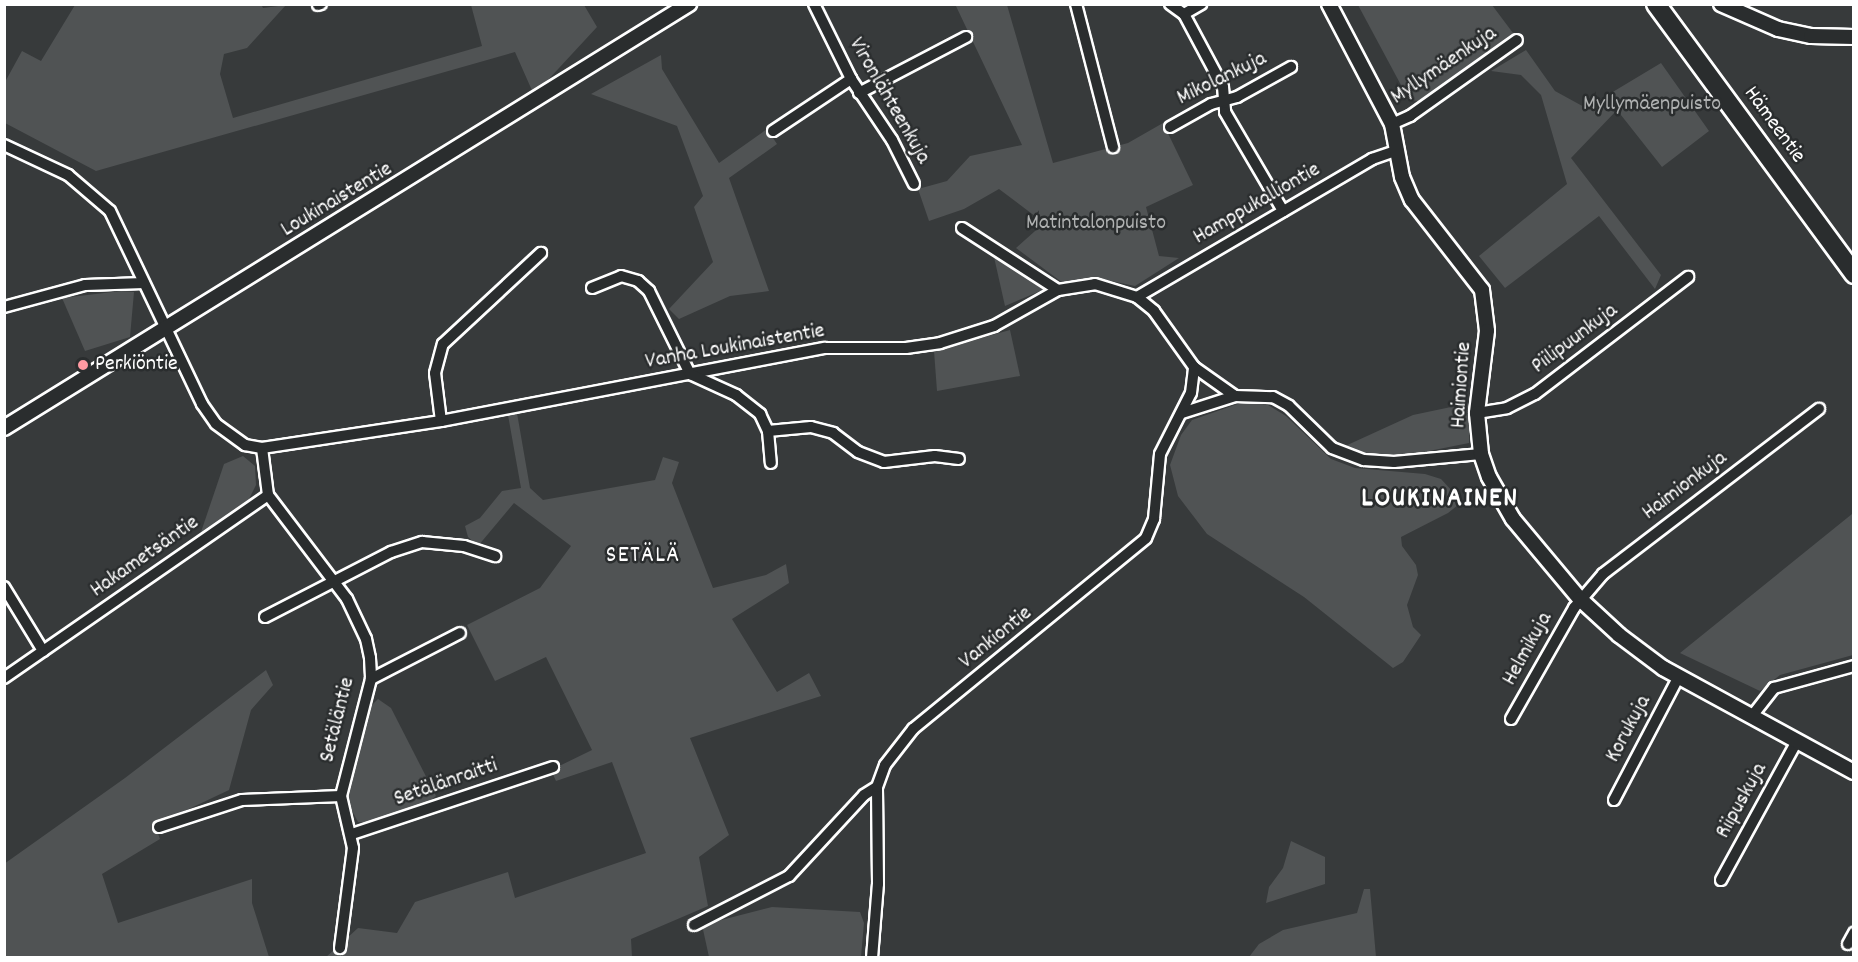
<!DOCTYPE html>
<html>
<head>
<meta charset="utf-8">
<style>
  body { margin:0 }
  #map { position:relative; width:1858px; height:962px; overflow:hidden; background:#373a3b; font-family:Dekko,sans-serif }
  div>[style] { position:absolute }
  .green>* { inset:0; background:#505354 }
  .roads { filter:drop-shadow(2px 0 #fff) drop-shadow(-2px 0 #fff) drop-shadow(0 2px #fff) drop-shadow(0 -2px #fff) }
  .minor>* { height:10px; margin:-5px; padding:0 5px; transform-origin:5px; border-radius:5px; background:#2a2d2e }
  .tertiary>* { height:14px; margin:-7px; padding:0 7px; transform-origin:7px; border-radius:7px; background:#2a2d2e }
  .trunk>* { height:18px; margin:-9px; padding:0 9px; transform-origin:9px; border-radius:9px; background:#2a2d2e }
  .dots>* { width:16px; height:16px; translate:-50% -50%; box-sizing:border-box; border:3px solid #2a2d2e; border-radius:50% }
  span { translate:-50% -50%; white-space:nowrap; text-align:center; line-height:1.15; -webkit-text-stroke:5px #2a2d2e; paint-order:stroke }
  .street-label { font-size:22px; color:#fff }
  .park-label { font-size:22px; color:#b0b2b2 }
  .poi-label { font-size:22px; color:#fff }
  .left { translate:0 -50%; text-align:left }
  .neighbourhood-label { font-size:24px; color:#fff; letter-spacing:1.5px }
  .district-label { font-size:28px; color:#fff; font-weight:700; letter-spacing:1.5px }
  .frame { position:absolute; inset:0; border:6px solid #fff; pointer-events:none }
</style>
</head>
<body>
<div id="map">
  <div class="green">
    <div style="clip-path:polygon(261px 4px,263px 8px,286px 5px,247px 48px,224px 54px,220px 74px,233px 118px,482px 46px,471px 5px,584px 5px,597px 27px,534px 95px,515px 52px,96px 171px,5px 123px,5px 82px,22px 51px,41px 61px,75px 5px)"></div>
    <div style="clip-path:polygon(955px 4px,1007px 5px,1053px 163px,1128px 143px,1163px 123px,1193px 185px,1146px 207px,1159px 256px,1179px 258px,1135px 286px,1092px 277px,1063px 283px,1016px 248px,1044px 223px,999px 189px,964px 209px,929px 221px,918px 189px,947px 181px,970px 156px,1022px 145px)"></div>
    <div style="clip-path:polygon(1358px 5px,1492px 5px,1513px 33px,1420px 101px,1409px 100px)"></div>
    <div style="clip-path:polygon(1526px 50px,1555px 91px,1586px 108px,1661px 63px,1709px 131px,1662px 167px,1617px 110px,1571px 158px,1661px 275px,1655px 289px,1599px 216px,1505px 288px,1479px 256px,1567px 184px,1541px 95px,1521px 75px,1491px 71px)"></div>
    <div style="clip-path:polygon(661px 55px,662px 69px,719px 163px,767px 129px,777px 144px,729px 178px,769px 291px,730px 296px,679px 319px,669px 309px,713px 262px,694px 207px,703px 196px,677px 126px,591px 94px)"></div>
    <div style="clip-path:polygon(994px 257px,1045px 289px,1005px 306px)"></div>
    <div style="clip-path:polygon(121px 291px,134px 292px,130px 337px,85px 351px,62px 298px)"></div>
    <div style="clip-path:polygon(1010px 330px,1020px 376px,937px 391px,934px 351px)"></div>
    <div style="clip-path:polygon(1246px 401px,1268px 405px,1286px 416px,1331px 459px,1355px 468px,1425px 474px,1441px 479px,1453px 492px,1458px 505px,1448px 513px,1401px 537px,1402px 546px,1416px 565px,1418px 575px,1407px 605px,1413px 627px,1421px 635px,1403px 662px,1393px 668px,1304px 597px,1207px 534px,1178px 496px,1170px 465px,1181px 435px,1192px 420px)"></div>
    <div style="clip-path:polygon(1470px 403px,1469px 443px,1404px 456px,1370px 456px,1343px 447px,1413px 415px)"></div>
    <div style="clip-path:polygon(517px 413px,530px 488px,543px 500px,655px 480px,663px 457px,679px 462px,672px 483px,713px 588px,766px 575px,786px 564px,789px 583px,732px 619px,777px 692px,809px 673px,821px 696px,690px 738px,729px 835px,699px 857px,708px 906px,631px 939px,632px 957px,325px 958px,358px 928px,397px 933px,415px 902px,508px 872px,515px 898px,646px 853px,612px 762px,556px 781px,551px 770px,592px 750px,546px 657px,495px 681px,467px 625px,540px 588px,571px 546px,514px 503px,478px 546px,468px 537px,465px 526px,480px 518px,502px 491px,521px 488px,508px 415px)"></div>
    <div style="clip-path:polygon(243px 456px,255px 466px,256px 485px,249px 499px,201px 532px,224px 464px)"></div>
    <div style="clip-path:polygon(1852px 514px,1853px 655px,1780px 675px,1760px 691px,1680px 653px)"></div>
    <div style="clip-path:polygon(266px 670px,273px 685px,251px 710px,229px 790px,155px 825px,160px 839px,102px 874px,118px 923px,252px 879px,252px 903px,269px 957px,5px 957px,4px 864px,125px 778px)"></div>
    <div style="clip-path:polygon(378px 699px,391px 708px,436px 796px,426px 804px,374px 823px,358px 822px,348px 803px,348px 776px,372px 705px)"></div>
    <div style="clip-path:polygon(1291px 841px,1325px 857px,1325px 884px,1266px 903px,1269px 887px,1283px 868px)"></div>
    <div style="clip-path:polygon(1364px 889px,1370px 889px,1376px 957px,1249px 957px,1259px 944px,1283px 930px,1357px 913px)"></div>
    <div style="clip-path:polygon(772px 907px,860px 912px,864px 923px,861px 957px,709px 957px,702px 925px)"></div>
  </div>
  <div class="roads">
    <div class="minor">
      <div style="left:814px;top:4px;width:84px;rotate:63.7deg"></div>
      <div style="left:851px;top:79px;width:73px;rotate:56.1deg"></div>
      <div style="left:892px;top:140px;width:49px;rotate:63.4deg"></div>
      <div style="left:1076px;top:4px;width:148px;rotate:75.5deg"></div>
      <div style="left:1170px;top:4px;width:17px;rotate:36deg"></div>
      <div style="left:1184px;top:14px;width:20px;rotate:-30deg"></div>
      <div style="left:318px;top:5px;width:3px;rotate:-18deg"></div>
      <div style="left:1184px;top:14px;width:83px;rotate:61.9deg"></div>
      <div style="left:1223px;top:87px;width:25px;rotate:85deg"></div>
      <div style="left:1225px;top:112px;width:115px;rotate:59.6deg"></div>
      <div style="left:859px;top:93px;width:121px;rotate:-27.6deg"></div>
      <div style="left:1392px;top:124px;width:20px;rotate:-24deg"></div>
      <div style="left:1410px;top:116px;width:131px;rotate:-35.4deg"></div>
      <div style="left:1170px;top:127px;width:47px;rotate:-29.3deg"></div>
      <div style="left:1211px;top:104px;width:27px;rotate:-15deg"></div>
      <div style="left:1237px;top:97px;width:62px;rotate:-29.1deg"></div>
      <div style="left:773px;top:131px;width:94px;rotate:-33.7deg"></div>
      <div style="left:4px;top:145px;width:71px;rotate:25.1deg"></div>
      <div style="left:68px;top:175px;width:55px;rotate:40.6deg"></div>
      <div style="left:110px;top:211px;width:214px;rotate:64.5deg"></div>
      <div style="left:202px;top:404px;width:24px;rotate:55deg"></div>
      <div style="left:216px;top:424px;width:36px;rotate:36deg"></div>
      <div style="left:245px;top:445px;width:17px;rotate:10deg"></div>
      <div style="left:262px;top:448px;width:181px;rotate:-8.6deg"></div>
      <div style="left:441px;top:421px;width:391px;rotate:-10.8deg"></div>
      <div style="left:825px;top:348px;width:81px"></div>
      <div style="left:906px;top:348px;width:34px;rotate:-8deg"></div>
      <div style="left:940px;top:343px;width:57px;rotate:-17.5deg"></div>
      <div style="left:994px;top:326px;width:73px;rotate:-29.4deg"></div>
      <div style="left:1058px;top:290px;width:37px;rotate:-9deg"></div>
      <div style="left:1095px;top:284px;width:44px;rotate:17.2deg"></div>
      <div style="left:1137px;top:297px;width:22px;rotate:39deg"></div>
      <div style="left:1154px;top:311px;width:69px;rotate:54.5deg"></div>
      <div style="left:1194px;top:367px;width:50px;rotate:35.3deg"></div>
      <div style="left:1235px;top:396px;width:38px;rotate:2deg"></div>
      <div style="left:1273px;top:397px;width:18px;rotate:29deg"></div>
      <div style="left:1289px;top:406px;width:60px;rotate:44.3deg"></div>
      <div style="left:1332px;top:448px;width:34px;rotate:21deg"></div>
      <div style="left:1364px;top:460px;width:30px;rotate:4deg"></div>
      <div style="left:1394px;top:462px;width:87px;rotate:-5.3deg"></div>
      <div style="left:962px;top:228px;width:114px;rotate:32.9deg"></div>
      <div style="left:592px;top:288px;width:31px;rotate:-22deg"></div>
      <div style="left:621px;top:276px;width:18px;rotate:16deg"></div>
      <div style="left:638px;top:281px;width:15px;rotate:42deg"></div>
      <div style="left:649px;top:291px;width:93px;rotate:63.7deg"></div>
      <div style="left:1137px;top:297px;width:273px;rotate:-30.4deg"></div>
      <div style="left:1372px;top:159px;width:28px;rotate:-19deg"></div>
      <div style="left:4px;top:307px;width:84px;rotate:-15.2deg"></div>
      <div style="left:85px;top:285px;width:59px;rotate:-1.9deg"></div>
      <div style="left:690px;top:374px;width:51px;rotate:24.5deg"></div>
      <div style="left:736px;top:395px;width:31px;rotate:38deg"></div>
      <div style="left:760px;top:414px;width:19px;rotate:65deg"></div>
      <div style="left:768px;top:431px;width:32px;rotate:85deg"></div>
      <div style="left:1182px;top:413px;width:56px;rotate:-17.8deg"></div>
      <div style="left:1477px;top:413px;width:30px;rotate:-9deg"></div>
      <div style="left:1507px;top:408px;width:31px;rotate:-27deg"></div>
      <div style="left:1535px;top:394px;width:193px;rotate:-37.4deg"></div>
      <div style="left:441px;top:421px;width:48px;rotate:-97.1deg"></div>
      <div style="left:435px;top:373px;width:30px;rotate:-75deg"></div>
      <div style="left:443px;top:344px;width:134px;rotate:-42.9deg"></div>
      <div style="left:768px;top:431px;width:43px;rotate:-5.3deg"></div>
      <div style="left:811px;top:427px;width:23px;rotate:15deg"></div>
      <div style="left:833px;top:433px;width:31px;rotate:37deg"></div>
      <div style="left:858px;top:452px;width:28px;rotate:21deg"></div>
      <div style="left:884px;top:462px;width:51px;rotate:-6.7deg"></div>
      <div style="left:935px;top:456px;width:24px;rotate:7deg"></div>
      <div style="left:268px;top:495px;width:131px;rotate:52.8deg"></div>
      <div style="left:347px;top:599px;width:44px;rotate:64.6deg"></div>
      <div style="left:366px;top:639px;width:19px;rotate:78deg"></div>
      <div style="left:370px;top:658px;width:21px;rotate:87deg"></div>
      <div style="left:371px;top:679px;width:121px;rotate:104.4deg"></div>
      <div style="left:341px;top:796px;width:53px;rotate:77deg"></div>
      <div style="left:353px;top:848px;width:101px;rotate:97.4deg"></div>
      <div style="left:4px;top:587px;width:75px;rotate:58.6deg"></div>
      <div style="left:265px;top:617px;width:142px;rotate:-27.3deg"></div>
      <div style="left:391px;top:552px;width:33px;rotate:-18deg"></div>
      <div style="left:422px;top:542px;width:42px;rotate:5.4deg"></div>
      <div style="left:464px;top:546px;width:33px;rotate:18deg"></div>
      <div style="left:4px;top:678px;width:321px;rotate:-34.7deg"></div>
      <div style="left:268px;top:495px;width:47px;rotate:-97.3deg"></div>
      <div style="left:371px;top:679px;width:100px;rotate:-27.3deg"></div>
      <div style="left:1752px;top:716px;width:36px;rotate:-52deg"></div>
      <div style="left:1774px;top:688px;width:83px;rotate:-15.4deg"></div>
      <div style="left:1511px;top:719px;width:128px;rotate:-60.4deg"></div>
      <div style="left:1574px;top:608px;width:45px;rotate:-49.5deg"></div>
      <div style="left:1603px;top:574px;width:272px;rotate:-37.4deg"></div>
      <div style="left:1614px;top:800px;width:140px;rotate:-62.3deg"></div>
      <div style="left:159px;top:827px;width:87px;rotate:-18deg"></div>
      <div style="left:242px;top:800px;width:99px;rotate:-2.3deg"></div>
      <div style="left:352px;top:834px;width:212px;rotate:-18.4deg"></div>
      <div style="left:1721px;top:880px;width:158px;rotate:-61.3deg"></div>
      <div style="left:694px;top:925px;width:107px;rotate:-27.3deg"></div>
      <div style="left:789px;top:876px;width:110px;rotate:-47.2deg"></div>
      <div style="left:864px;top:795px;width:15px;rotate:-32deg"></div>
      <div style="left:1848px;top:944px;width:13px;rotate:-61deg"></div>
      <div style="left:872px;top:958px;width:74px;rotate:-85.4deg"></div>
      <div style="left:878px;top:884px;width:97px;rotate:-90.6deg"></div>
      <div style="left:877px;top:787px;width:23px;rotate:-70deg"></div>
      <div style="left:885px;top:765px;width:46px;rotate:-52.1deg"></div>
      <div style="left:913px;top:729px;width:301px;rotate:-39.3deg"></div>
      <div style="left:1146px;top:538px;width:21px;rotate:-67deg"></div>
      <div style="left:1154px;top:519px;width:65px;rotate:-84.7deg"></div>
      <div style="left:1160px;top:454px;width:68px;rotate:-63.1deg"></div>
      <div style="left:1191px;top:393px;width:26px;rotate:-83deg"></div>
    </div>
    <div class="tertiary">
      <div style="left:1329px;top:4px;width:136px;rotate:62.3deg"></div>
      <div style="left:1392px;top:124px;width:54px;rotate:79.3deg"></div>
      <div style="left:1402px;top:177px;width:25px;rotate:67deg"></div>
      <div style="left:1412px;top:200px;width:114px;rotate:52.1deg"></div>
      <div style="left:1482px;top:290px;width:41px;rotate:83deg"></div>
      <div style="left:1487px;top:331px;width:83px;rotate:97deg"></div>
      <div style="left:1477px;top:413px;width:41px;rotate:84.4deg"></div>
      <div style="left:1481px;top:454px;width:24px;rotate:71deg"></div>
      <div style="left:1489px;top:477px;width:48px;rotate:60.3deg"></div>
      <div style="left:1513px;top:519px;width:104px;rotate:50.1deg"></div>
      <div style="left:1580px;top:599px;width:53px;rotate:42.7deg"></div>
      <div style="left:1619px;top:635px;width:55px;rotate:36.9deg"></div>
      <div style="left:1663px;top:668px;width:217px;rotate:28.6deg"></div>
      <div style="left:1721px;top:4px;width:62px;rotate:23.7deg"></div>
      <div style="left:1778px;top:29px;width:34px;rotate:12deg"></div>
      <div style="left:1811px;top:36px;width:43px;rotate:1.3deg"></div>
      <div style="left:4px;top:428px;width:806px;rotate:-31.76deg"></div>
    </div>
    <div class="trunk">
      <div style="left:1656px;top:4px;width:335px;rotate:53.7deg"></div>
    </div>
  </div>
  <div class="dots">
    <div style="left:83px;top:365px;background:#ff9aa2"></div>
  </div>
  <div class="street-label">
    <span style="left:1444px;top:66px;rotate:-34deg">Myllymäenkuja</span>
    <span style="left:1222px;top:79px;rotate:-26deg">Mikolankuja</span>
    <span style="left:889px;top:101px;rotate:60deg">Vironlähteenkuja</span>
    <span style="left:1774px;top:125px;rotate:54deg">Hämeentie</span>
    <span style="left:337px;top:200px;rotate:-31deg">Loukinaistentie</span>
    <span style="left:1257px;top:204px;rotate:-30deg">Hamppukalliontie</span>
    <span style="left:1575px;top:339px;rotate:-37deg">Piilipuunkuja</span>
    <span style="left:735px;top:347px;rotate:-10deg">Vanha Loukinaistentie</span>
    <span style="left:1462px;top:385px;rotate:-86deg">Haimiontie</span>
    <span style="left:1685px;top:486px;rotate:-37deg">Haimionkuja</span>
    <span style="left:145px;top:557px;rotate:-35deg">Hakametsäntie</span>
    <span style="left:996px;top:638px;rotate:-39deg">Vankiontie</span>
    <span style="left:1528px;top:649px;rotate:-61deg">Helmikuja</span>
    <span style="left:338px;top:720px;rotate:-76deg">Setäläntie</span>
    <span style="left:1629px;top:729px;rotate:-62deg">Korukuja</span>
    <span style="left:446px;top:783px;rotate:-19deg">Setälänraitti</span>
    <span style="left:1742px;top:801px;rotate:-61deg">Riipuskuja</span>
  </div>
  <div class="park-label">
    <span style="left:1652px;top:105px">Myllymäenpuisto</span>
    <span style="left:1096px;top:224px">Matintalonpuisto</span>
  </div>
  <div class="poi-label">
    <span class="left" style="left:95px;top:365px">Perkiöntie</span>
  </div>
  <div class="neighbourhood-label">
    <span style="left:643px;top:557px">SETÄLÄ</span>
  </div>
  <div class="district-label">
    <span style="left:1440px;top:500px">LOUKINAINEN</span>
  </div>
  <div class="frame"></div>
</div>
</body>
</html>
